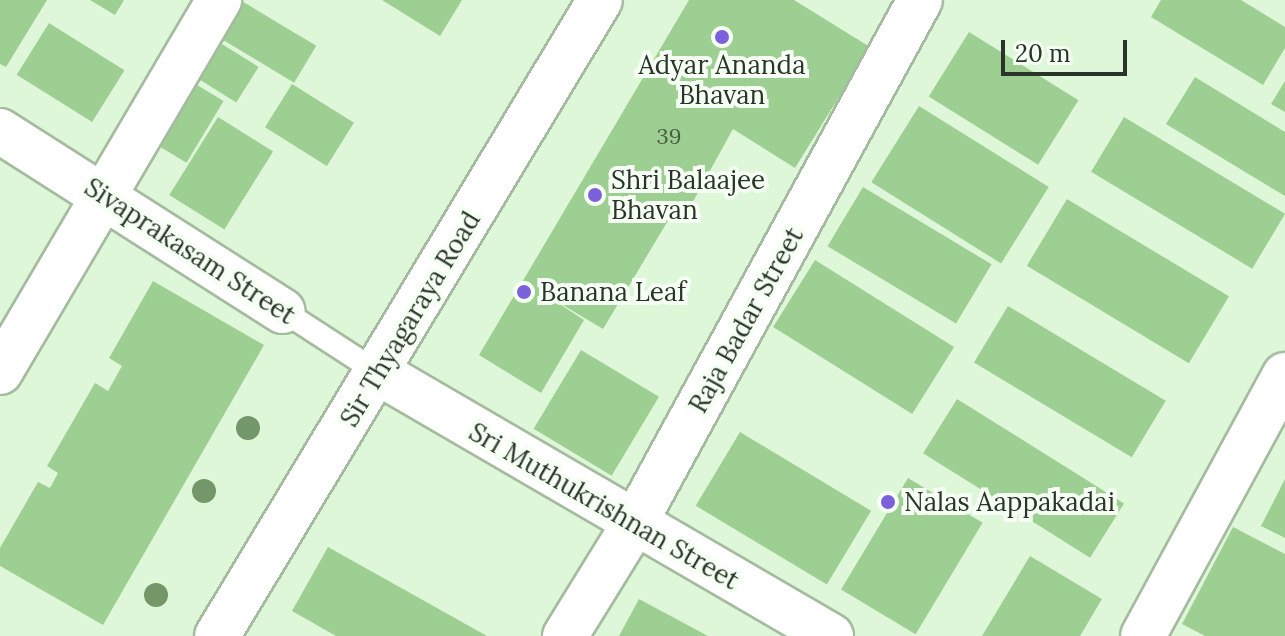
<!DOCTYPE html>
<html>
<head>
<meta charset="utf-8">
<style>
  body { margin:0 }
  #map { position:relative; width:1285px; height:636px; overflow:hidden; background:#dff7d9; font-family:Lora,serif }
  div>[style] { position:absolute }
  .building>* { inset:0; background:#9ecf92; transform-origin:0 0 }
  .roads { filter:drop-shadow(2px 0 #a5bb9f) drop-shadow(-2px 0 #a5bb9f) drop-shadow(0 2px #a5bb9f) drop-shadow(0 -2px #a5bb9f) }
  .service>* { height:22px; margin:-11px; padding:0 11px; transform-origin:11px; border-radius:11px; background:#fff }
  .minor>* { height:44px; margin:-22px; padding:0 22px; transform-origin:22px; border-radius:22px; background:#fff }
  .secondary>* { height:44px; margin:-22px; padding:0 22px; transform-origin:22px; border-radius:22px; background:#fff }
  .trees>* { width:24px; height:24px; margin:-12px; border-radius:50%; background:#739769 }
  .dots>* { width:22px; height:22px; translate:-50% -50%; box-sizing:border-box; border:4px solid #f6fff3; border-radius:50% }
  span { translate:-50% -50%; white-space:nowrap; text-align:center; line-height:1.15; -webkit-text-stroke:8px #f6fff3; paint-order:stroke }
  .number-label { font-size:22px; color:#485b43 }
  .number-label span { -webkit-text-stroke-width:0 }
  .poi-label { font-size:26px; color:#2b3429 }
  .left { translate:0 -50%; text-align:left }
  .street-label { font-size:26px; color:#2b3429 }
  .scale { position:absolute; left:1001px; top:40px; width:126px; height:36px; box-sizing:border-box; border:4px solid #2b3429; border-top:0; padding-left:10px; font-size:24px; line-height:28px; white-space:nowrap; color:#2b3429; -webkit-text-stroke:6px #f6fff3; paint-order:stroke }
</style>
</head>
<body>
<div id="map">
  <div class="building">
    <div style="clip-path:polygon(0 0,47px 0,6px 67px,0 64px)"></div>
    <div style="clip-path:polygon(90px 0,124px 0,115px 15px)"></div>
    <div style="left:240px;top:0;width:89px;height:43px;rotate:31deg"></div>
    <div style="clip-path:polygon(382px 0,462px 0,440px 36px)"></div>
    <div style="clip-path:polygon(689px 0,794px 0,870px 47px,795px 168px,733px 129px,685px 216px,675px 209px,603px 329px,541px 292px,584px 320px,541px 393px,479px 355px)"></div>
    <div style="clip-path:polygon(1161px 0,1241px 0,1285px 27px,1285px 48px,1263px 85px,1151px 17px)"></div>
    <div style="left:49px;top:23px;width:89px;height:61px;rotate:32deg"></div>
    <div style="left:969px;top:32px;width:129px;height:76px;rotate:32deg"></div>
    <div style="left:217px;top:41px;width:49px;height:42px;rotate:32deg"></div>
    <div style="clip-path:polygon(1195px 77px,1285px 132px,1285px 196px,1166px 124px)"></div>
    <div style="clip-path:polygon(1285px 81px,1285px 112px,1271px 104px)"></div>
    <div style="left:292px;top:84px;width:73px;height:51px;rotate:32deg"></div>
    <div style="left:197px;top:85px;width:31px;height:72px;rotate:31deg"></div>
    <div style="left:919px;top:106px;width:153px;height:90px;rotate:32deg"></div>
    <div style="left:218px;top:117px;width:65px;height:92px;rotate:32deg"></div>
    <div style="left:1124px;top:117px;width:188px;height:64px;rotate:31deg"></div>
    <div style="left:863px;top:187px;width:150px;height:69px;rotate:31deg"></div>
    <div style="left:1067px;top:199px;width:189px;height:78px;rotate:31deg"></div>
    <div style="left:815px;top:260px;width:164px;height:79px;rotate:32deg"></div>
    <div style="clip-path:polygon(153px 281px,264px 345px,103px 625px,0 566px,0 548px,38px 482px,50px 488px,58px 473px,47px 466px,95px 383px,108px 391px,122px 366px,109px 358px)"></div>
    <div style="left:1008px;top:306px;width:184px;height:66px;rotate:31deg"></div>
    <div style="left:581px;top:350px;width:91px;height:92px;rotate:31deg"></div>
    <div style="left:957px;top:399px;width:197px;height:64px;rotate:32deg"></div>
    <div style="left:740px;top:432px;width:153px;height:86px;rotate:31deg"></div>
    <div style="left:908px;top:478px;width:87px;height:130px;rotate:31deg"></div>
    <div style="clip-path:polygon(1285px 479px,1285px 538px,1261px 526px)"></div>
    <div style="clip-path:polygon(1233px 527px,1285px 554px,1285px 636px,1205px 636px,1182px 624px)"></div>
    <div style="clip-path:polygon(328px 547px,487px 636px,336px 636px,292px 611px)"></div>
    <div style="clip-path:polygon(1030px 556px,1102px 599px,1080px 636px,982px 636px)"></div>
    <div style="clip-path:polygon(639px 599px,708px 636px,619px 636px)"></div>
  </div>
  <div class="roads">
    <div class="service">
      <div style="left:283px;top:311px;width:114px;rotate:32.9deg"></div>
    </div>
    <div class="minor">
      <div style="left:0;top:131px;width:335px;rotate:32.5deg"></div>
      <div style="left:0;top:372px;width:432px;rotate:-59.5deg"></div>
      <div style="left:379px;top:373px;width:523px;rotate:30.19deg"></div>
      <div style="left:565px;top:636px;width:129px;rotate:-58.3deg"></div>
      <div style="left:633px;top:526px;width:599px;rotate:-61.38deg"></div>
      <div style="left:1143px;top:636px;width:297px;rotate:-61.5deg"></div>
    </div>
    <div class="secondary">
      <div style="left:217px;top:636px;width:742px;rotate:-58.94deg"></div>
    </div>
  </div>
  <div class="trees">
    <div style="left:248px;top:428px"></div>
    <div style="left:204px;top:491px"></div>
    <div style="left:156px;top:595px"></div>
  </div>
  <div class="dots">
    <div style="left:722px;top:37px;background:#7c61dc"></div>
    <div style="left:595px;top:195px;background:#7c61dc"></div>
    <div style="left:524px;top:292px;background:#7c61dc"></div>
    <div style="left:888px;top:502px;background:#7c61dc"></div>
  </div>
  <div class="number-label">
    <span style="left:669px;top:137px">39</span>
  </div>
  <div class="poi-label">
    <span style="left:722px;top:80px">Adyar Ananda<br>Bhavan</span>
    <span class="left" style="left:611px;top:195px">Shri Balaajee<br>Bhavan</span>
    <span class="left" style="left:540px;top:292px">Banana Leaf</span>
    <span class="left" style="left:904px;top:502px">Nalas Aappakadai</span>
  </div>
  <div class="street-label">
    <span style="left:190px;top:251px;rotate:33deg">Sivaprakasam Street</span>
    <span style="left:410px;top:319px;rotate:-59deg">Sir Thyagaraya Road</span>
    <span style="left:746px;top:320px;rotate:-61deg">Raja Badar Street</span>
    <span style="left:604px;top:506px;rotate:30deg">Sri Muthukrishnan Street</span>
  </div>
  <div class="scale">20 m</div>
</div>
</body>
</html>
